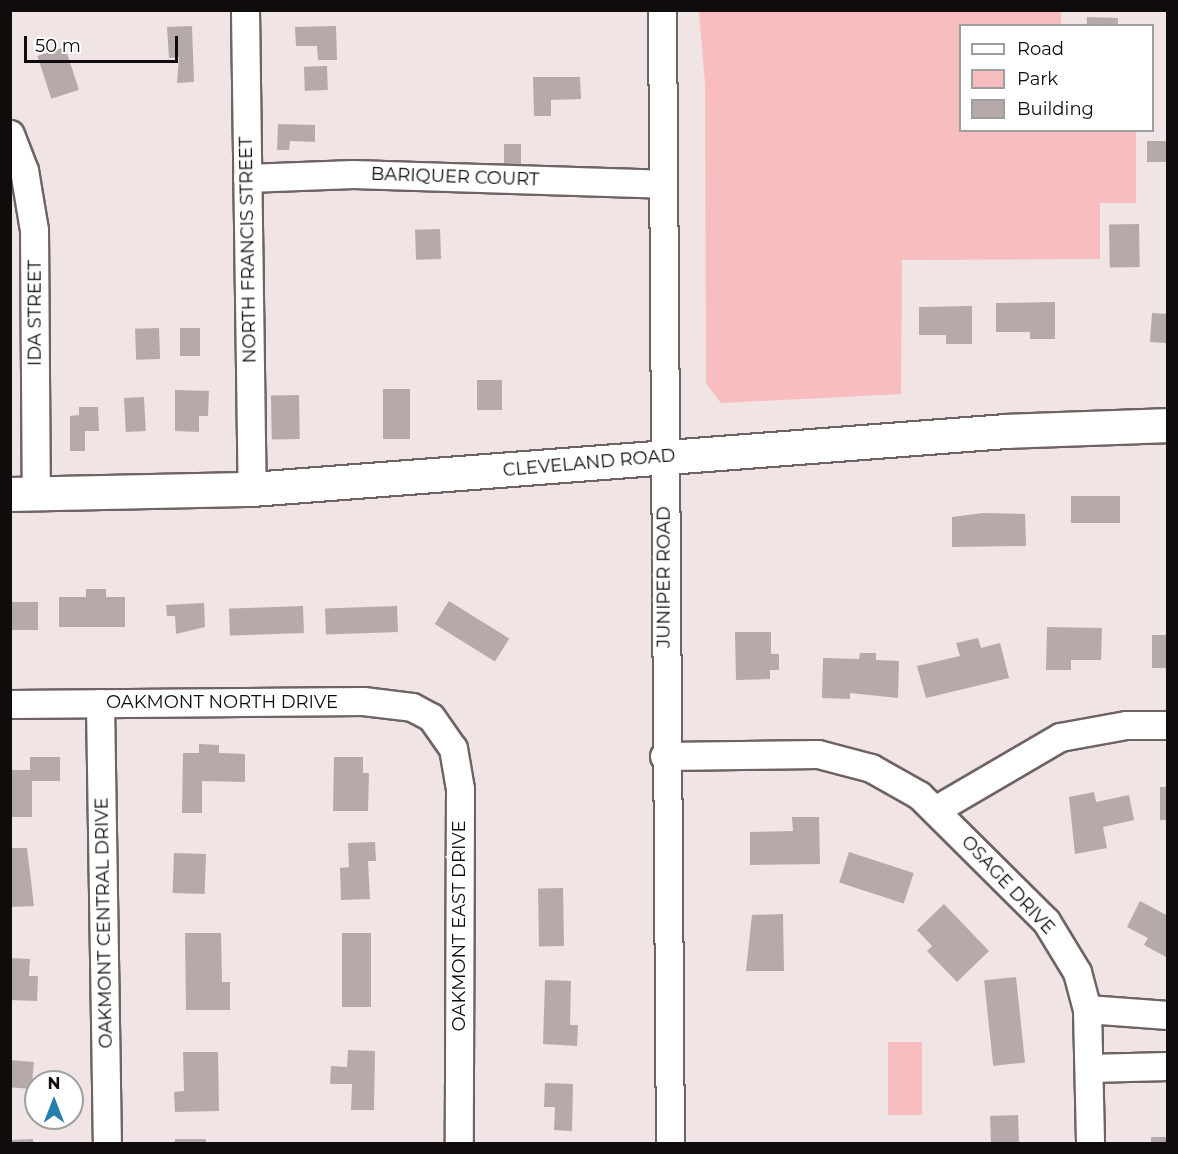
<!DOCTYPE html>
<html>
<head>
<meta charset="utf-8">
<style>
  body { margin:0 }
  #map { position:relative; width:1178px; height:1154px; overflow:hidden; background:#f0e4e4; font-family:Montserrat,sans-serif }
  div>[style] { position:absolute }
  .green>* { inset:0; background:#f7bdbf; transform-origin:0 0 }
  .building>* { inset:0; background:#b5a9a9; transform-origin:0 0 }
  .roads { filter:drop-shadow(2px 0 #6f6464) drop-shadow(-2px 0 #6f6464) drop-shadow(0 2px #6f6464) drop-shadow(0 -2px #6f6464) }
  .minor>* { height:27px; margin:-13.5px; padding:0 13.5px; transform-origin:13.5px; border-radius:13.5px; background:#fff }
  .major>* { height:33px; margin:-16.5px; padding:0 16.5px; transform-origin:16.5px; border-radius:16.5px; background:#fff }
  span { translate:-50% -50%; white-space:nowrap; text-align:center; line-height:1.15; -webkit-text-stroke:6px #fff; paint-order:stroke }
  .street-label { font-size:18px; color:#100c0c }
  .frame { position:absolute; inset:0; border:12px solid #100c0c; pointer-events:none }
  .legend { position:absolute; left:959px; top:24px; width:195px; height:108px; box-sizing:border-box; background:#fff; border:2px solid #9f9e9e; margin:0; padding:8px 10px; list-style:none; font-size:18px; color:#100c0c }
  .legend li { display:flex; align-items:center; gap:12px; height:30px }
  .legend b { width:30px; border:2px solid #9f9e9e }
  .north { position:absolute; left:24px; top:1070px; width:60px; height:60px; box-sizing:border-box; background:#fff; border:2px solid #9f9e9e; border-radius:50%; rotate:0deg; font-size:16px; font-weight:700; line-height:24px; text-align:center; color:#100c0c }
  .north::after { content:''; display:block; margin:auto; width:21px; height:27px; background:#2380ad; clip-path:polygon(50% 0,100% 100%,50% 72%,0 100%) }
  .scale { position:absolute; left:24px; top:36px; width:154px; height:27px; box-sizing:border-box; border:3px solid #100c0c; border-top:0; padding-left:8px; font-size:18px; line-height:21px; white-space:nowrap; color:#100c0c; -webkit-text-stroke:4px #fff; paint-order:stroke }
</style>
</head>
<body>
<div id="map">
  <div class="green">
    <div style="clip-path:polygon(699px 11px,1061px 11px,1061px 25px,960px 26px,960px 130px,1136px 131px,1136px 203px,1100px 203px,1100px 259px,902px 260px,901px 394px,721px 403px,706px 383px,705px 84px)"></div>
    <div style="left:888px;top:1042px;width:34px;height:73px"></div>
  </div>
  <div class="building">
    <div style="left:1087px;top:17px;width:31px;height:9px;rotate:2deg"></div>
    <div style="clip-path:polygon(192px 26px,194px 82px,177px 83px,179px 57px,169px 58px,167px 27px)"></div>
    <div style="clip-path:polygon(336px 26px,337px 60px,318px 60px,317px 46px,296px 46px,295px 27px)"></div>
    <div style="left:65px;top:47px;width:45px;height:29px;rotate:72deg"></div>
    <div style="left:327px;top:66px;width:24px;height:23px;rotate:88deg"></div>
    <div style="clip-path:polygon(533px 77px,580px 77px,581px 99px,551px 100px,551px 116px,534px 116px)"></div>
    <div style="clip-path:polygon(278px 124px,315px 125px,315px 142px,290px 141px,289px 150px,277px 150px)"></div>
    <div style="left:1168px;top:141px;width:21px;height:21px;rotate:90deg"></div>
    <div style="left:504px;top:144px;width:17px;height:21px"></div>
    <div style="left:1139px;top:224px;width:43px;height:30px;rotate:89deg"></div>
    <div style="left:440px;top:229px;width:30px;height:25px;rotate:88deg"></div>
    <div style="clip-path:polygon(1055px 302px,1055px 339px,1030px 339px,1030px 332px,996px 332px,996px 303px)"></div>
    <div style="clip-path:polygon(972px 306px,972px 344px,946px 344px,946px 335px,919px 335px,919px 307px)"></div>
    <div style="left:1152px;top:313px;width:16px;height:29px;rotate:4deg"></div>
    <div style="left:159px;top:328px;width:31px;height:24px;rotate:88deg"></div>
    <div style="left:180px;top:328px;width:20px;height:28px"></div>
    <div style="left:477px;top:380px;width:25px;height:30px"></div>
    <div style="left:383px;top:389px;width:27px;height:50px"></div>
    <div style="clip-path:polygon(175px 390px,209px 391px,208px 416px,199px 416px,199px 432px,175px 431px)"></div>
    <div style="left:299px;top:395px;width:44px;height:28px;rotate:89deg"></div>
    <div style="left:144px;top:397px;width:34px;height:20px;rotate:87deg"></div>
    <div style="clip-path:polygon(79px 407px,98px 407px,99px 431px,85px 431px,85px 451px,70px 451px,70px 416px,79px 415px)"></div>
    <div style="left:1120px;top:496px;width:27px;height:49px;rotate:90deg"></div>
    <div style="clip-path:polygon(983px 513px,1025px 514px,1026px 546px,952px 547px,952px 517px)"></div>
    <div style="clip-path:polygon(86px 589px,106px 589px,106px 597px,125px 597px,125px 627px,59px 627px,59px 597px,86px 597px)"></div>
    <div style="left:449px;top:601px;width:71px;height:27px;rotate:32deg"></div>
    <div style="left:38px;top:602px;width:28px;height:28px;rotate:90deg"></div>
    <div style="clip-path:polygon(204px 603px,205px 627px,176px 634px,175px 616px,167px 616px,166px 605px)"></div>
    <div style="left:303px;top:606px;width:27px;height:74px;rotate:88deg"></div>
    <div style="left:397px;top:606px;width:26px;height:72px;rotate:88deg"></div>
    <div style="clip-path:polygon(1047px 627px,1102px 628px,1101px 660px,1071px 660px,1071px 670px,1046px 670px)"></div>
    <div style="clip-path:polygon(735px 632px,771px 632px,771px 654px,779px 654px,779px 670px,770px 670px,770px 679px,736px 680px)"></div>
    <div style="left:1152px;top:635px;width:16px;height:33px"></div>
    <div style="clip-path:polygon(978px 638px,981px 648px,1000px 643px,1009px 678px,926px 698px,917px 666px,960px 656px,956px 643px)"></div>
    <div style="clip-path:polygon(860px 653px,876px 653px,876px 660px,899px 661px,898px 698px,850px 693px,850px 699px,822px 698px,823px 658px,859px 659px)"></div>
    <div style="clip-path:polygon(199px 744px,219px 745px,219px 753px,245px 754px,245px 782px,202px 781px,202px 813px,182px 813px,183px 753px,199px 753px)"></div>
    <div style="clip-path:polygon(30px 757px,60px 757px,60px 781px,32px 781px,32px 817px,10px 817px,10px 770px,30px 770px)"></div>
    <div style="clip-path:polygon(334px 757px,363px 757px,363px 773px,369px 773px,368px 811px,333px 811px)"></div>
    <div style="left:1168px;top:787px;width:33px;height:8px;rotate:90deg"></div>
    <div style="clip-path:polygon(1094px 792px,1096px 802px,1129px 795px,1134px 820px,1103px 827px,1107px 848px,1075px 854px,1069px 797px)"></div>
    <div style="clip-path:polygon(792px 817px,819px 817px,820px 864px,750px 865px,750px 832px,793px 831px)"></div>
    <div style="clip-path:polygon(375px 842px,376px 861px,368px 861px,370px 899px,341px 900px,340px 868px,349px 867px,348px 843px)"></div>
    <div style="clip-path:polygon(10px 848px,27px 848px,34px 906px,10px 907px)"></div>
    <div style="left:849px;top:852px;width:68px;height:32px;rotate:18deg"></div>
    <div style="left:174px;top:853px;width:32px;height:40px;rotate:2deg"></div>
    <div style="left:563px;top:888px;width:58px;height:25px;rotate:89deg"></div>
    <div style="clip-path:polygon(1140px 901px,1168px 916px,1168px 958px,1144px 945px,1148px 938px,1127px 927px)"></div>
    <div style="clip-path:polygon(944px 904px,989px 951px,957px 982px,927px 951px,932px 946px,917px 930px)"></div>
    <div style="clip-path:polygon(783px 914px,784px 971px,746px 971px,752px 915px)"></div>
    <div style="clip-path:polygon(185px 933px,221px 933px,222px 982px,230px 982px,230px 1010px,186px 1010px)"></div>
    <div style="left:342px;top:933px;width:29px;height:74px"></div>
    <div style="clip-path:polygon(10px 958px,30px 959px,29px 976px,38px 976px,37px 1001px,10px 1000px)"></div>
    <div style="left:1016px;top:977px;width:86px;height:32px;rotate:84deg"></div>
    <div style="clip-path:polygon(545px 980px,571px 981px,570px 1025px,578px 1025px,577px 1046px,543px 1044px)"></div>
    <div style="clip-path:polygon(348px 1050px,375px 1051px,374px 1110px,351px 1110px,352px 1084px,330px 1084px,331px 1066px,347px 1067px)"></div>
    <div style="clip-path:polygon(183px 1052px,218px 1052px,219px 1111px,175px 1112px,174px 1092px,184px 1091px)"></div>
    <div style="left:10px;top:1060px;width:24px;height:27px;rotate:5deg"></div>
    <div style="clip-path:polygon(545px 1083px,573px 1084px,572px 1131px,554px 1130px,555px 1107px,544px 1107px)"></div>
    <div style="left:1018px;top:1115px;width:29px;height:28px;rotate:88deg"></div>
    <div style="left:1151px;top:1137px;width:17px;height:7px"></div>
    <div style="clip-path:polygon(33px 1139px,33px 1144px,10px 1144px,10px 1140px)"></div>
    <div style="left:175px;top:1139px;width:31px;height:5px"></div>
  </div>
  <div class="roads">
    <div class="minor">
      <div style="left:245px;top:10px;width:479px;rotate:89.2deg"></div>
      <div style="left:662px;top:10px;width:1134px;rotate:89.6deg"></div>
      <div style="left:10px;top:134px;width:39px;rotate:69deg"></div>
      <div style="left:24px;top:170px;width:61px;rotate:80.5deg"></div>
      <div style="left:34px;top:230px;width:264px;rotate:89.6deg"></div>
      <div style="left:247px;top:178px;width:106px;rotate:-2.2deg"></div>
      <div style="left:353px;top:174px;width:310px;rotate:1.8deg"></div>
      <div style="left:100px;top:703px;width:441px;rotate:89.1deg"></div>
      <div style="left:10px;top:704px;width:353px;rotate:-0.5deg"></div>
      <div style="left:363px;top:701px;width:49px;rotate:7deg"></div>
      <div style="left:412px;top:707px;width:21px;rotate:28deg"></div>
      <div style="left:431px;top:717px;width:38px;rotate:55deg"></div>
      <div style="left:453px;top:748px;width:42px;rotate:80.3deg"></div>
      <div style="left:460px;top:789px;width:355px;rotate:90.2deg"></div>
      <div style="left:664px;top:756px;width:154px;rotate:-0.7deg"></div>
      <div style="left:818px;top:754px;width:55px;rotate:14.8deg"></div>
      <div style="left:871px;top:768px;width:55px;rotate:29.4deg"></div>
      <div style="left:919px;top:795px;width:179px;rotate:44.8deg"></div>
      <div style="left:1046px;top:921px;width:60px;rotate:58.7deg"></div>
      <div style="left:1077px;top:972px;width:38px;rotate:75deg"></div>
      <div style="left:1087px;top:1009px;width:135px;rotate:88.7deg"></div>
      <div style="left:935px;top:810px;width:145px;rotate:-30.3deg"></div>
      <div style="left:1060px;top:737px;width:67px;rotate:-10.3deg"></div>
      <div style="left:1126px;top:725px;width:42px"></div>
      <div style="left:1087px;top:1009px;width:81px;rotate:4.2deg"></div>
      <div style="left:1089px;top:1068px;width:79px;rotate:-1.5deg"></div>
    </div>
    <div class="major">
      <div style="left:10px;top:494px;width:242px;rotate:-1.2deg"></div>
      <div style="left:252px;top:489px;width:756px;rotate:-4.4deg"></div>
      <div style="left:1006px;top:431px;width:162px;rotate:-2.1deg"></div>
    </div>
  </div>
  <div class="street-label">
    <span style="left:455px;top:177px;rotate:2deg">BARIQUER COURT</span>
    <span style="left:248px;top:250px;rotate:-91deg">NORTH FRANCIS STREET</span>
    <span style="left:35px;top:313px;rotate:-90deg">IDA STREET</span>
    <span style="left:589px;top:463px;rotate:-5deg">CLEVELAND ROAD</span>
    <span style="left:664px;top:577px;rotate:-90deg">JUNIPER ROAD</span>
    <span style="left:222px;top:702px">OAKMONT NORTH DRIVE</span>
    <span style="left:1008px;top:885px;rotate:47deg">OSAGE DRIVE</span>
    <span style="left:104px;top:923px;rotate:-91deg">OAKMONT CENTRAL DRIVE</span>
    <span style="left:459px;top:926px;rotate:-90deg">OAKMONT EAST DRIVE</span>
  </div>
  <div class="frame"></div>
  <ul class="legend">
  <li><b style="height:8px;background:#fff"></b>Road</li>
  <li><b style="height:16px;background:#f7bdbf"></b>Park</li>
  <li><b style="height:16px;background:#b5a9a9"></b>Building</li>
  </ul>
  <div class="north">N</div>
  <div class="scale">50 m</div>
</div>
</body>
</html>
